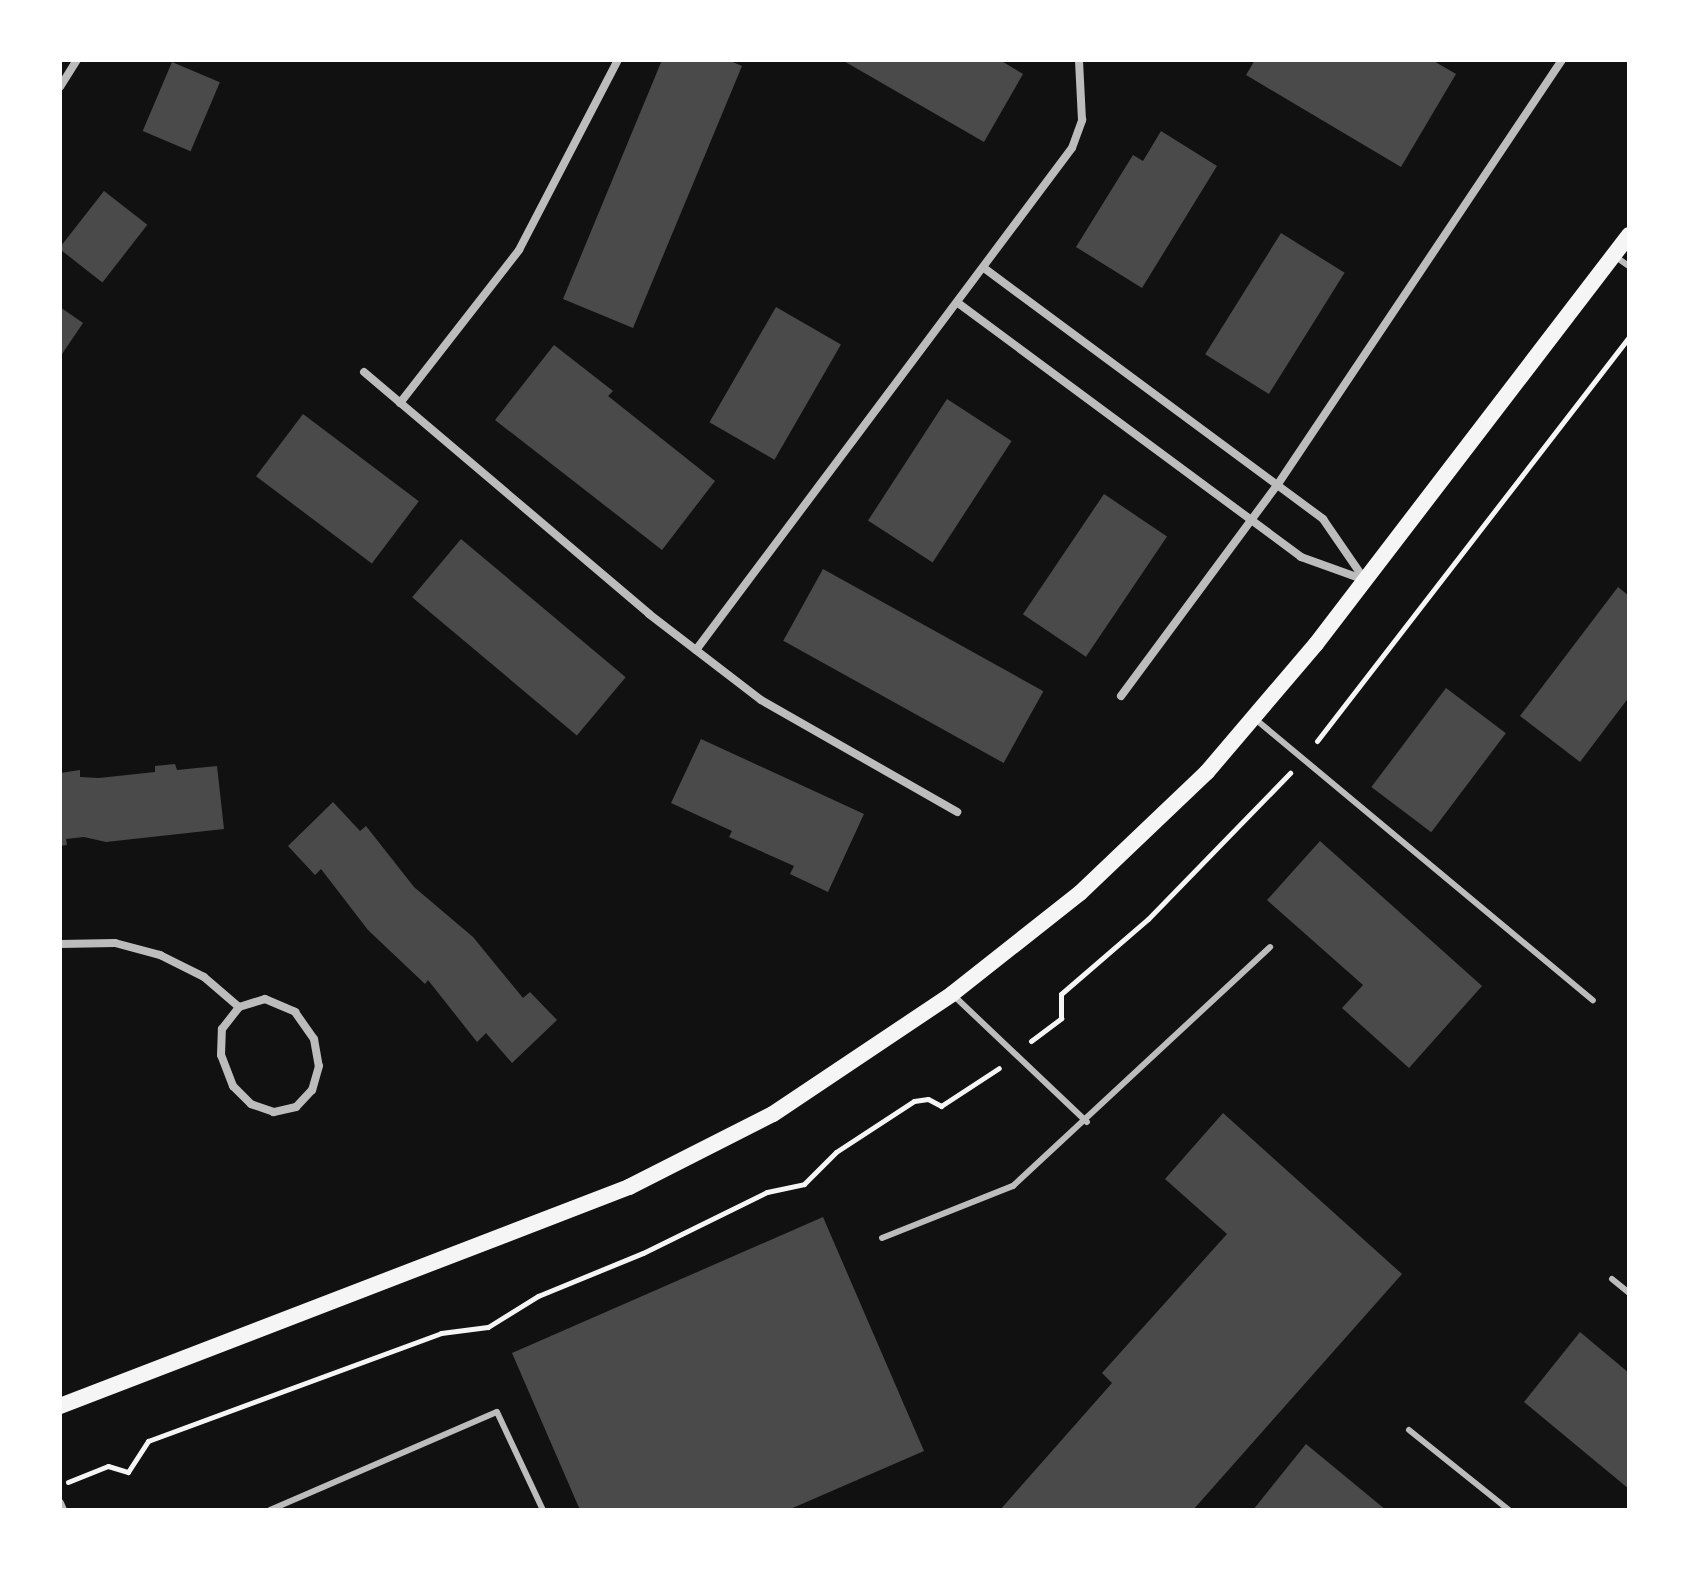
<!DOCTYPE html>
<html>
<head>
<meta charset="utf-8">
<style>
  body { margin:0 }
  #map { position:relative; width:1689px; height:1570px; overflow:hidden; background:#111; font-family:Roboto,sans-serif }
  div>[style] { position:absolute }
  .building>* { inset:0; background:#4a4a4a; transform-origin:0 0 }
  .path>* { height:5px; margin:-2.5px; padding:0 2.5px; transform-origin:2.5px; border-radius:2.5px; background:#f5f5f5 }
  .service>* { height:6px; margin:-3px; padding:0 3px; transform-origin:3px; border-radius:3px; background:#bcbcbc }
  .minor>* { height:8px; margin:-4px; padding:0 4px; transform-origin:4px; border-radius:4px; background:#bcbcbc }
  .secondary>* { height:16px; margin:-8px; padding:0 8px; transform-origin:8px; border-radius:8px; background:#f5f5f5 }
  span { translate:-50% -50%; white-space:nowrap; text-align:center; line-height:1.15; -webkit-text-stroke:6px #fff; paint-order:stroke }
  .frame { position:absolute; inset:0; border:62px solid #fff; pointer-events:none }
</style>
</head>
<body>
<div id="map">
  <div class="building">
    <div style="clip-path:polygon(662px 60px,728px 60px,742px 66px,633px 328px,563px 299px)"></div>
    <div style="clip-path:polygon(842px 60px,1000px 60px,1023px 74px,984px 142px)"></div>
    <div style="clip-path:polygon(1255px 60px,1432px 60px,1456px 74px,1401px 167px,1246px 75px)"></div>
    <div style="left:172px;top:62px;width:52px;height:75px;rotate:23deg"></div>
    <div style="clip-path:polygon(1161px 131px,1217px 166px,1142px 288px,1076px 247px,1133px 155px,1143px 161px)"></div>
    <div style="left:104px;top:191px;width:55px;height:73px;rotate:38deg"></div>
    <div style="left:1281px;top:233px;width:75px;height:143px;rotate:32deg"></div>
    <div style="clip-path:polygon(60px 307px,83px 323px,60px 357px)"></div>
    <div style="left:776px;top:307px;width:75px;height:133px;rotate:30deg"></div>
    <div style="clip-path:polygon(554px 345px,613px 391px,608px 396px,715px 481px,662px 550px,495px 420px)"></div>
    <div style="left:947px;top:399px;width:77px;height:145px;rotate:33deg"></div>
    <div style="left:303px;top:414px;width:145px;height:78px;rotate:37deg"></div>
    <div style="left:1104px;top:494px;width:76px;height:145px;rotate:34deg"></div>
    <div style="left:461px;top:539px;width:215px;height:76px;rotate:40deg"></div>
    <div style="left:823px;top:569px;width:252px;height:82px;rotate:29deg"></div>
    <div style="clip-path:polygon(1618px 587px,1629px 596px,1629px 697px,1580px 762px,1520px 716px)"></div>
    <div style="left:1446px;top:688px;width:75px;height:124px;rotate:37deg"></div>
    <div style="clip-path:polygon(701px 739px,864px 814px,828px 892px,790px 874px,794px 866px,729px 837px,732px 831px,671px 803px)"></div>
    <div style="clip-path:polygon(175px 764px,177px 770px,217px 766px,224px 829px,106px 842px,84px 837px,66px 839px,67px 845px,60px 846px,60px 773px,80px 770px,80px 777px,99px 778px,155px 772px,155px 766px)"></div>
    <div style="clip-path:polygon(333px 802px,360px 831px,366px 826px,414px 887px,473px 937px,523px 998px,530px 992px,557px 1020px,512px 1063px,486px 1033px,477px 1042px,428px 980px,425px 984px,368px 930px,321px 869px,315px 875px,288px 846px)"></div>
    <div style="clip-path:polygon(1320px 841px,1482px 986px,1409px 1068px,1342px 1008px,1363px 985px,1267px 900px)"></div>
    <div style="clip-path:polygon(1223px 1113px,1402px 1274px,1193px 1510px,1000px 1510px,1112px 1383px,1102px 1373px,1227px 1234px,1165px 1179px)"></div>
    <div style="clip-path:polygon(823px 1217px,924px 1451px,788px 1510px,580px 1510px,512px 1353px)"></div>
    <div style="clip-path:polygon(1580px 1332px,1629px 1373px,1629px 1489px,1524px 1402px)"></div>
    <div style="clip-path:polygon(1306px 1444px,1386px 1510px,1253px 1510px)"></div>
  </div>
  <div class="path">
    <div style="left:1317px;top:741px;width:510px;rotate:-52.32deg"></div>
    <div style="left:1031px;top:1041px;width:38px;rotate:-37deg"></div>
    <div style="left:1061px;top:1018px;width:24px;rotate:-90deg"></div>
    <div style="left:1061px;top:994px;width:115px;rotate:-40.8deg"></div>
    <div style="left:1148px;top:919px;width:204px;rotate:-45.8deg"></div>
    <div style="left:68px;top:1482px;width:43px;rotate:-21.8deg"></div>
    <div style="left:108px;top:1466px;width:21px;rotate:17deg"></div>
    <div style="left:128px;top:1472px;width:37px;rotate:-57deg"></div>
    <div style="left:148px;top:1441px;width:312px;rotate:-20.2deg"></div>
    <div style="left:441px;top:1333px;width:47px;rotate:-7.3deg"></div>
    <div style="left:488px;top:1327px;width:59px;rotate:-31.8deg"></div>
    <div style="left:538px;top:1296px;width:113px;rotate:-22.3deg"></div>
    <div style="left:643px;top:1253px;width:138px;rotate:-26.2deg"></div>
    <div style="left:767px;top:1192px;width:38px;rotate:-12deg"></div>
    <div style="left:804px;top:1184px;width:45px;rotate:-45deg"></div>
    <div style="left:836px;top:1152px;width:93px;rotate:-33.2deg"></div>
    <div style="left:914px;top:1101px;width:14px;rotate:-8deg"></div>
    <div style="left:928px;top:1099px;width:15px;rotate:28deg"></div>
    <div style="left:941px;top:1106px;width:69px;rotate:-33.2deg"></div>
  </div>
  <div class="service">
    <div style="left:1616px;top:257px;width:16px;rotate:35deg"></div>
    <div style="left:1254px;top:718px;width:441px;rotate:39.8deg"></div>
    <div style="left:952px;top:994px;width:186px;rotate:43.5deg"></div>
    <div style="left:882px;top:1238px;width:141px;rotate:-21.7deg"></div>
    <div style="left:1013px;top:1186px;width:351px;rotate:-42.9deg"></div>
    <div style="left:1612px;top:1279px;width:22px;rotate:39deg"></div>
    <div style="left:1409px;top:1430px;width:128px;rotate:38.7deg"></div>
    <div style="left:270px;top:1510px;width:247px;rotate:-23.4deg"></div>
    <div style="left:497px;top:1412px;width:108px;rotate:64.9deg"></div>
  </div>
  <div class="minor">
    <div style="left:60px;top:87px;width:32px;rotate:-58deg"></div>
    <div style="left:984px;top:268px;width:422px;rotate:36.5deg"></div>
    <div style="left:1323px;top:519px;width:74px;rotate:55.5deg"></div>
    <div style="left:958px;top:303px;width:427px;rotate:36.5deg"></div>
    <div style="left:1301px;top:557px;width:68px;rotate:19.8deg"></div>
    <div style="left:364px;top:372px;width:374px;rotate:40.3deg"></div>
    <div style="left:649px;top:614px;width:141px;rotate:37.5deg"></div>
    <div style="left:761px;top:700px;width:226px;rotate:29.7deg"></div>
    <div style="left:400px;top:403px;width:194px;rotate:-52.1deg"></div>
    <div style="left:519px;top:250px;width:214px;rotate:-62.5deg"></div>
    <div style="left:696px;top:650px;width:627px;rotate:-53.17deg"></div>
    <div style="left:1072px;top:148px;width:30px;rotate:-70deg"></div>
    <div style="left:1082px;top:120px;width:60px;rotate:-92.9deg"></div>
    <div style="left:1121px;top:696px;width:264px;rotate:-53.5deg"></div>
    <div style="left:1278px;top:484px;width:510px;rotate:-56.19deg"></div>
    <div style="left:60px;top:944px;width:55px;rotate:-1deg"></div>
    <div style="left:115px;top:943px;width:47px;rotate:14.9deg"></div>
    <div style="left:160px;top:955px;width:49px;rotate:26.6deg"></div>
    <div style="left:204px;top:977px;width:46px;rotate:40.6deg"></div>
    <div style="left:265px;top:999px;width:33px;rotate:23deg"></div>
    <div style="left:295px;top:1012px;width:33px;rotate:55deg"></div>
    <div style="left:314px;top:1039px;width:27px;rotate:80deg"></div>
    <div style="left:319px;top:1066px;width:25px;rotate:106deg"></div>
    <div style="left:312px;top:1090px;width:23px;rotate:133deg"></div>
    <div style="left:296px;top:1107px;width:23px;rotate:167deg"></div>
    <div style="left:274px;top:1112px;width:24px;rotate:-161deg"></div>
    <div style="left:251px;top:1104px;width:25px;rotate:-135deg"></div>
    <div style="left:233px;top:1086px;width:33px;rotate:-111deg"></div>
    <div style="left:221px;top:1055px;width:26px;rotate:-88deg"></div>
    <div style="left:222px;top:1029px;width:28px;rotate:-52deg"></div>
    <div style="left:239px;top:1007px;width:27px;rotate:-17deg"></div>
    <div style="left:60px;top:1503px;width:8px;rotate:67deg"></div>
  </div>
  <div class="secondary">
    <div style="left:60px;top:1406px;width:610px;rotate:-21.05deg"></div>
    <div style="left:629px;top:1187px;width:161px;rotate:-26.9deg"></div>
    <div style="left:773px;top:1114px;width:216px;rotate:-33.8deg"></div>
    <div style="left:952px;top:994px;width:163px;rotate:-38.3deg"></div>
    <div style="left:1080px;top:893px;width:175px;rotate:-43.6deg"></div>
    <div style="left:1207px;top:772px;width:168px;rotate:-49.6deg"></div>
    <div style="left:1316px;top:644px;width:515px;rotate:-52.57deg"></div>
  </div>
  <div class="frame"></div>
</div>
</body>
</html>
